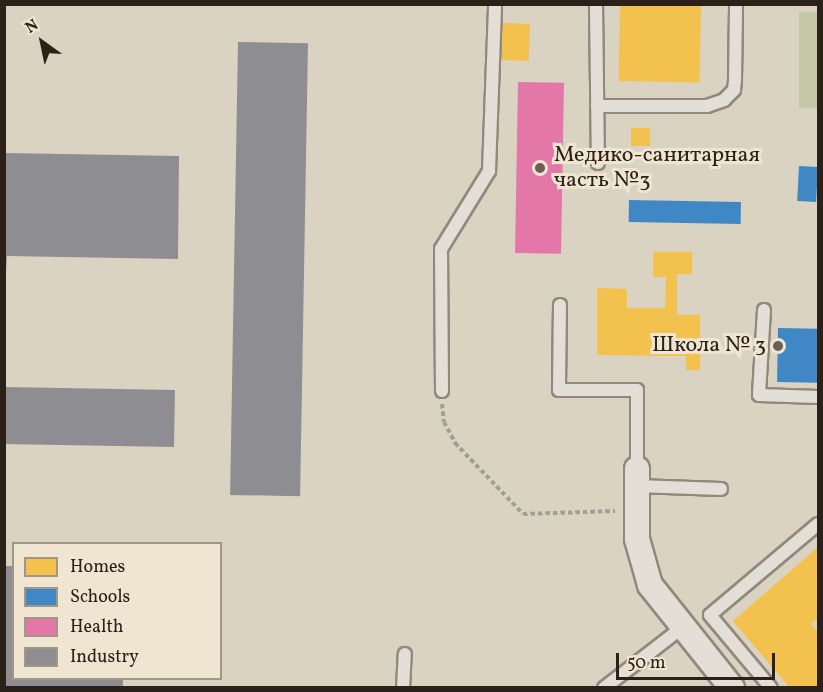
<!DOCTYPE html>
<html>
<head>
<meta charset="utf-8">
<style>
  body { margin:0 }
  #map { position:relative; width:823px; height:692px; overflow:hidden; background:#dbd3c1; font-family:Vollkorn,serif }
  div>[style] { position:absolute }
  .green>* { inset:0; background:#c4c8a6; transform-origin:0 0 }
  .homes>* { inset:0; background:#f2c14e; transform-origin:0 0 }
  .schools>* { inset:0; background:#3f88c5; transform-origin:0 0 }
  .health>* { inset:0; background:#e377a8; transform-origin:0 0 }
  .industry>* { inset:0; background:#8d8d92; transform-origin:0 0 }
  .path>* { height:4px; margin-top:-2px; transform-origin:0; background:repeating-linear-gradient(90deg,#a39e96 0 4.5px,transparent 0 7.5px) }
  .roads { filter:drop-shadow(2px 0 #90897e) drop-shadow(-2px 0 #90897e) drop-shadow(0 2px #90897e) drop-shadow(0 -2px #90897e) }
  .lane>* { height:12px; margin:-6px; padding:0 6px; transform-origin:6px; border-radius:6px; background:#e4dfd6 }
  .street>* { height:24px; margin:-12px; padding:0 12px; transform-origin:12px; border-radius:12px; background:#e4dfd6 }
  .dots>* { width:16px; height:16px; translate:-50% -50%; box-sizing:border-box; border:3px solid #efe5d0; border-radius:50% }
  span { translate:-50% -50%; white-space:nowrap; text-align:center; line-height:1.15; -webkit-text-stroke:6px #efe5d0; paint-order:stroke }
  .poi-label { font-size:22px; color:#2c2119 }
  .left { translate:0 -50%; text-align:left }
  .right { translate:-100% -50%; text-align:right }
  .frame { position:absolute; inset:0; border:6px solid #2c2119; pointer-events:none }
  .legend { position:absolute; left:12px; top:542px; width:210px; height:138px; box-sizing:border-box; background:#efe5d0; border:2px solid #a19787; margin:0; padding:8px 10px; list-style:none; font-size:18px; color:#2c2119 }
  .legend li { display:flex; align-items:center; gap:12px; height:30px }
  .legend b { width:30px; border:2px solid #a19787 }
  .north { position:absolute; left:12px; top:12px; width:60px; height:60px; -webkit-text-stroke:4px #efe5d0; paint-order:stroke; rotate:327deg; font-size:16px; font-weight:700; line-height:24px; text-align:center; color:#2c2119 }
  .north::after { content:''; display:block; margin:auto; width:21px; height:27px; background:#2c2119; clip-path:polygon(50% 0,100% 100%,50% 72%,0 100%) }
  .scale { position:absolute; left:616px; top:653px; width:159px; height:27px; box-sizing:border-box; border:3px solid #2c2119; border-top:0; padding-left:8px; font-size:18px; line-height:21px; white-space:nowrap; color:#2c2119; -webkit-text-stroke:4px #efe5d0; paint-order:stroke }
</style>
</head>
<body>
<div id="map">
  <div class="green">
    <div style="left:799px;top:12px;width:19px;height:96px"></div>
  </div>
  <div class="homes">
    <div style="left:620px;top:4px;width:81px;height:77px;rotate:1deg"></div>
    <div style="left:501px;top:23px;width:29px;height:37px;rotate:2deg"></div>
    <div style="left:631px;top:128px;width:19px;height:18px"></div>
    <div style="clip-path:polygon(653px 252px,692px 252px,692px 274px,677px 274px,677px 315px,700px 315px,700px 370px,686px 370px,686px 356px,597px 355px,597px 288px,627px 289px,627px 308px,665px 308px,666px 277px,653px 277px)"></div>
    <div style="clip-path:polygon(818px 547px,818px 618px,811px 624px,818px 632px,818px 688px,790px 688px,733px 621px)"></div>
  </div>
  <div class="schools">
    <div style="left:799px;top:166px;width:19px;height:35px;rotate:3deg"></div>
    <div style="left:629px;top:200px;width:112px;height:22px;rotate:1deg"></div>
    <div style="left:778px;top:328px;width:40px;height:54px;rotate:1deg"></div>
  </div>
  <div class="health">
    <div style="left:518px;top:82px;width:46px;height:171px;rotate:1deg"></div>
  </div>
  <div class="industry">
    <div style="left:238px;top:42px;width:70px;height:453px;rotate:1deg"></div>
    <div style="clip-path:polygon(4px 153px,179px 156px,178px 259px,7px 256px,4px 303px)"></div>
    <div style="left:4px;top:387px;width:171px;height:57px;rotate:1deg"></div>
    <div style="clip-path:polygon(4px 566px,14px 566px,14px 678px,123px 678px,123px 688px,4px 688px)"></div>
  </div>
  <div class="path">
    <div style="left:442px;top:404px;width:18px;rotate:84deg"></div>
    <div style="left:444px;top:422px;width:24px;rotate:62deg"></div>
    <div style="left:455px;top:443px;width:98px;rotate:46.2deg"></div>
    <div style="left:523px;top:514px;width:92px;rotate:-1.9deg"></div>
  </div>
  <div class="roads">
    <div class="lane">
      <div style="left:596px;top:4px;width:159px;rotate:89.3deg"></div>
      <div style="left:597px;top:106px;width:110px"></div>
      <div style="left:707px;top:106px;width:18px;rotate:-19deg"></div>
      <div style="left:724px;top:100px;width:14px;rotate:-45deg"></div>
      <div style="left:734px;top:90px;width:10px;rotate:-84deg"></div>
      <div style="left:735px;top:80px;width:76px;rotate:-89.2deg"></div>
      <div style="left:560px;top:305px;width:85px;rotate:90.7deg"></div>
      <div style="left:559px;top:390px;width:78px"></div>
      <div style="left:637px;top:390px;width:79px;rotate:90deg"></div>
      <div style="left:764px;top:310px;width:85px;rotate:93.4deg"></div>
      <div style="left:759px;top:395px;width:59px;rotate:1.9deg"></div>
      <div style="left:442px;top:391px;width:142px;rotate:-90.4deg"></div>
      <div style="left:441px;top:249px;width:92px;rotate:-58.4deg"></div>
      <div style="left:489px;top:171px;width:167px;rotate:-87.9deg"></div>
      <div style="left:637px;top:486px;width:84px;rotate:2deg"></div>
      <div style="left:403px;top:688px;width:34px;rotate:-87deg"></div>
      <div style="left:604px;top:688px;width:100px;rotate:-37.7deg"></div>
      <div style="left:771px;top:688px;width:95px;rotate:-129.9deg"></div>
      <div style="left:710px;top:615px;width:141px;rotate:-40.1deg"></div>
    </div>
    <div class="street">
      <div style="left:637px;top:469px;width:70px;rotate:90deg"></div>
      <div style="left:637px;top:539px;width:48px;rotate:74.2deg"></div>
      <div style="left:650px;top:585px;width:132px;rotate:51.5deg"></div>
    </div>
  </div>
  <div class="dots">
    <div style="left:540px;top:168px;background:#695f54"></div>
    <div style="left:778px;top:346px;background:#695f54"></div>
  </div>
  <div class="poi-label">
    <span class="left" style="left:554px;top:168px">Медико-санитарная<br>часть №3</span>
    <span class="right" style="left:766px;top:346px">Школа № 3</span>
  </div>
  <div class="frame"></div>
  <ul class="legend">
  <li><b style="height:16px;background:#f2c14e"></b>Homes</li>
  <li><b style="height:16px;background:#3f88c5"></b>Schools</li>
  <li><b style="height:16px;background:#e377a8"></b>Health</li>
  <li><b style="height:16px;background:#8d8d92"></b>Industry</li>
  </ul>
  <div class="north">N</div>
  <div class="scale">50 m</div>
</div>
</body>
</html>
